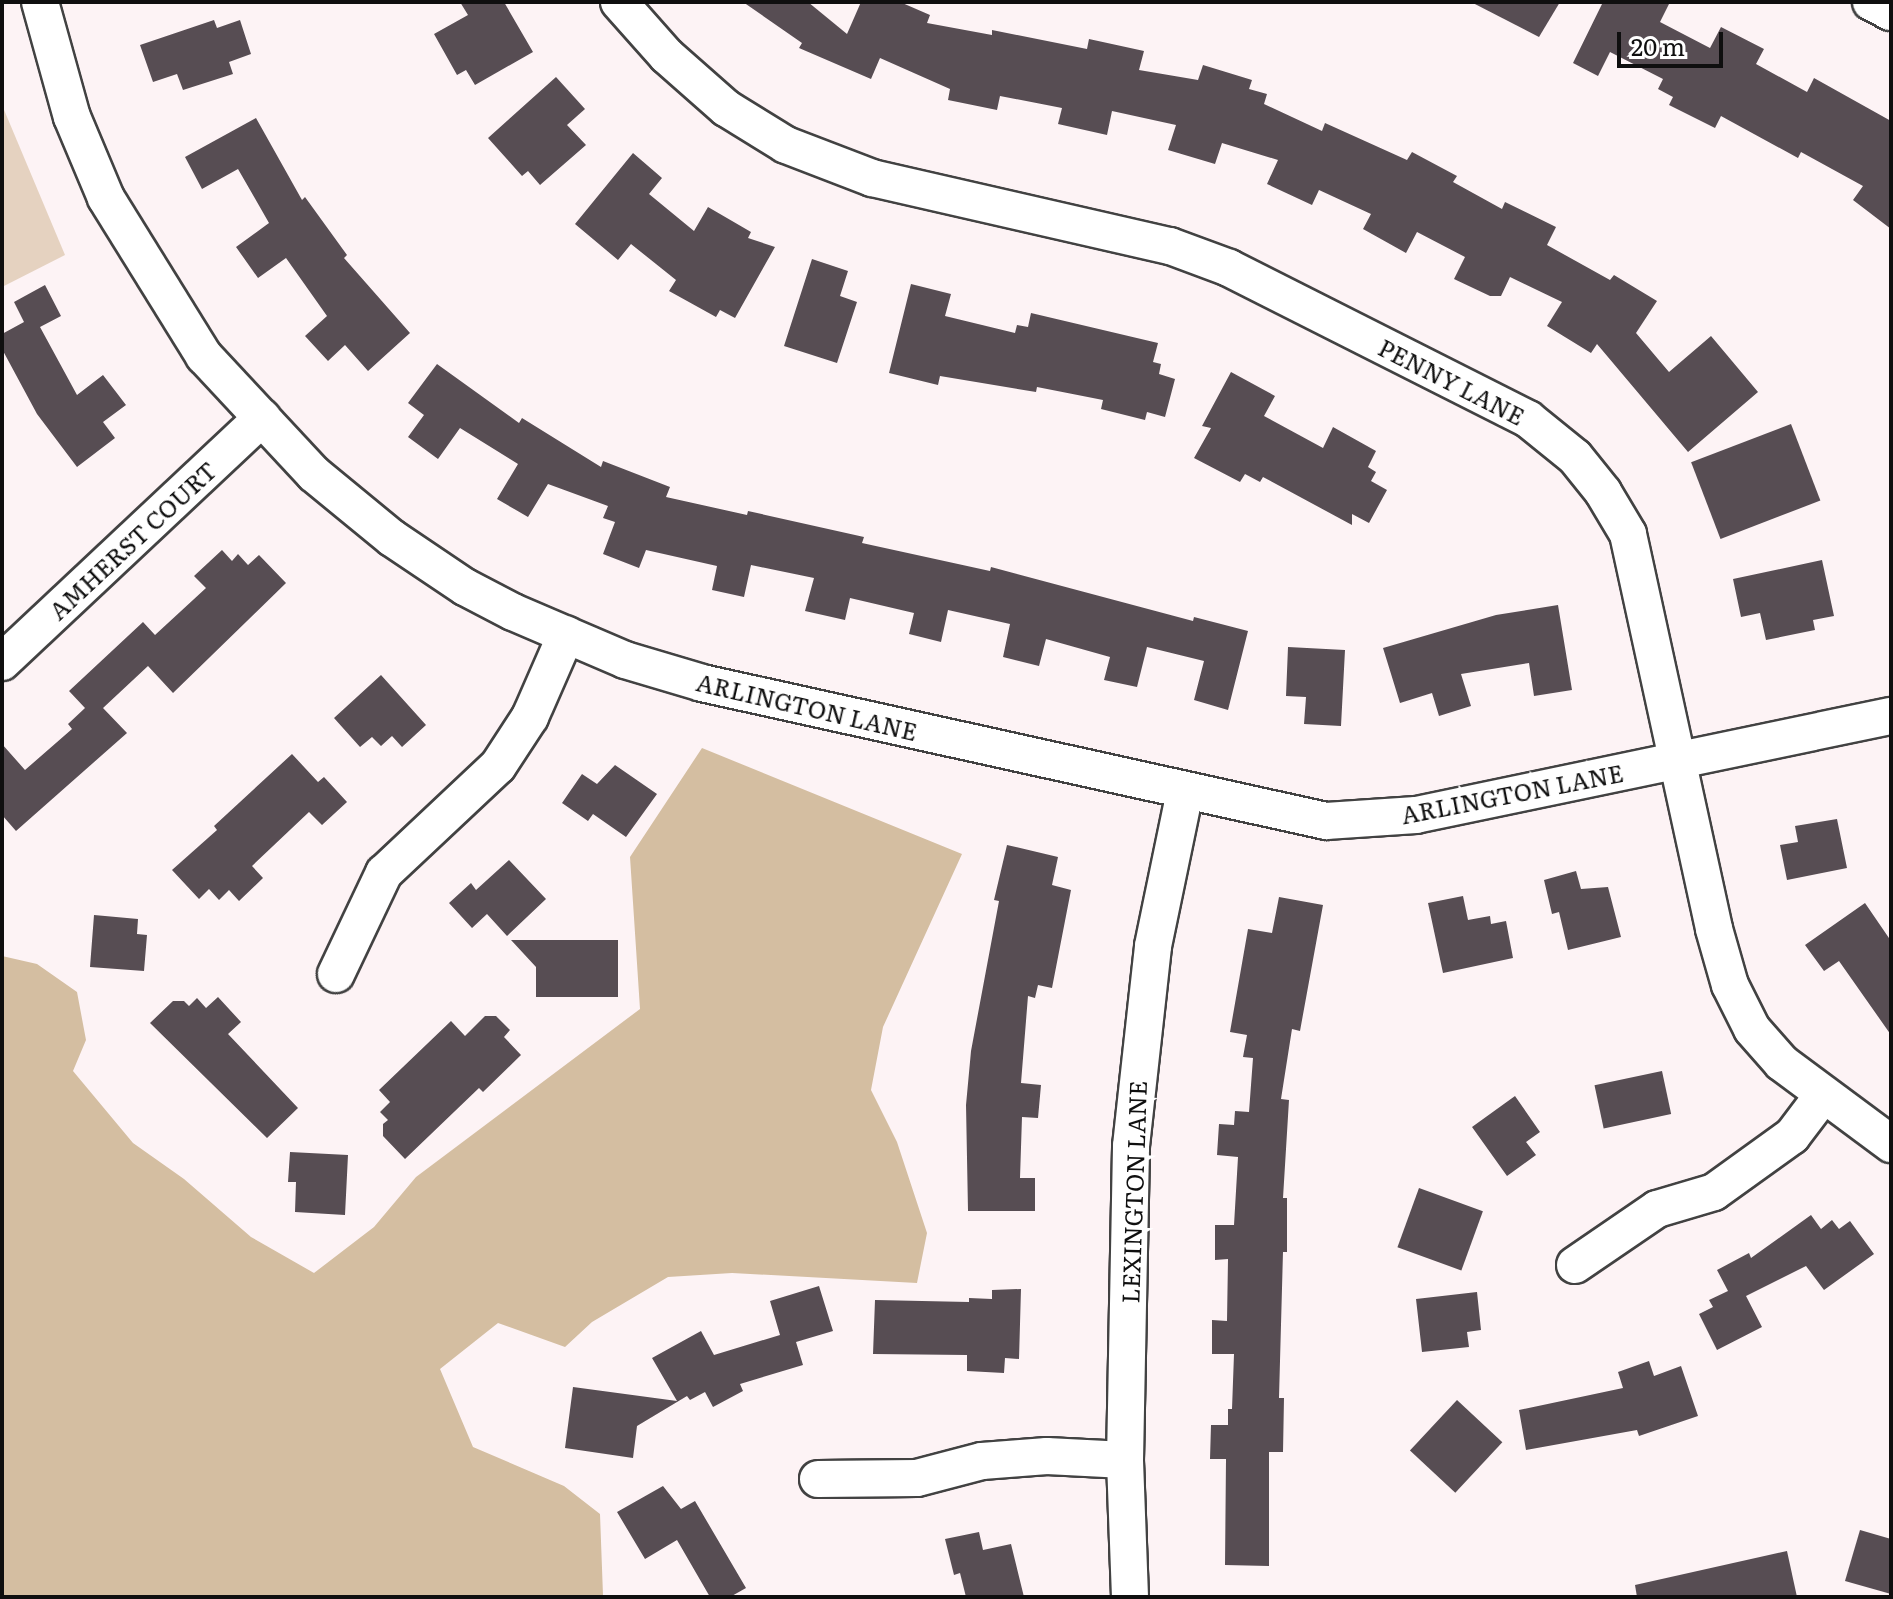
<!DOCTYPE html>
<html>
<head>
<meta charset="utf-8">
<style>
  body { margin:0 }
  #map { position:relative; width:1893px; height:1599px; overflow:hidden; background:#fdf3f5; font-family:Literata,serif }
  div>[style] { position:absolute }
  .green>* { inset:0; background:#e5d2c0 }
  .forest>* { inset:0; background:#d4bea1 }
  .building>* { inset:0; background:#574d53; transform-origin:0 0 }
  .roads { filter:drop-shadow(2px 0 #424242) drop-shadow(-2px 0 #424242) drop-shadow(0 2px #424242) drop-shadow(0 -2px #424242) }
  .minor>* { height:36px; margin:-18px; padding:0 18px; transform-origin:18px; border-radius:18px; background:#fff }
  span { translate:-50% -50%; white-space:nowrap; text-align:center; line-height:1.15; -webkit-text-stroke:8px #fff; paint-order:stroke }
  .street-label { font-size:24px; color:#0f0f0f }
  .frame { position:absolute; inset:0; border:4px solid #0f0f0f; pointer-events:none }
  .scale { position:absolute; left:1617px; top:32px; width:106px; height:36px; box-sizing:border-box; border:4px solid #0f0f0f; border-top:0; padding-left:10px; font-size:24px; line-height:28px; white-space:nowrap; color:#0f0f0f; -webkit-text-stroke:6px #fff; paint-order:stroke }
</style>
</head>
<body>
<div id="map">
  <div class="green">
    <div style="clip-path:polygon(2px 105px,65px 255px,2px 287px)"></div>
  </div>
  <div class="forest">
    <div style="clip-path:polygon(702px 748px,962px 854px,883px 1027px,871px 1090px,897px 1142px,927px 1233px,917px 1283px,732px 1273px,668px 1277px,592px 1322px,565px 1347px,498px 1323px,440px 1369px,473px 1447px,564px 1486px,600px 1514px,603px 1595px,616px 1597px,2px 1597px,2px 956px,37px 964px,77px 992px,86px 1040px,73px 1071px,133px 1143px,184px 1179px,251px 1237px,314px 1273px,374px 1227px,416px 1177px,640px 1009px,630px 857px)"></div>
  </div>
  <div class="building">
    <div style="clip-path:polygon(460px 2px,504px 2px,533px 52px,475px 85px,466px 70px,457px 75px,434px 34px,468px 15px)"></div>
    <div style="clip-path:polygon(743px 2px,808px 2px,847px 34px,861px 2px,900px 2px,930px 15px,927px 23px,992px 35px,992px 30px,1087px 49px,1089px 39px,1144px 51px,1139px 70px,1198px 80px,1203px 65px,1252px 80px,1249px 89px,1267px 94px,1264px 104px,1322px 131px,1325px 123px,1407px 160px,1412px 152px,1457px 176px,1453px 182px,1502px 209px,1505px 202px,1556px 227px,1547px 245px,1610px 280px,1614px 275px,1657px 301px,1636px 333px,1669px 372px,1711px 336px,1758px 392px,1688px 452px,1597px 344px,1591px 353px,1547px 326px,1562px 302px,1510px 277px,1501px 296px,1490px 296px,1454px 279px,1465px 257px,1417px 232px,1406px 253px,1363px 229px,1371px 214px,1319px 190px,1312px 205px,1267px 184px,1278px 160px,1222px 143px,1215px 164px,1168px 150px,1176px 125px,1112px 111px,1107px 135px,1058px 124px,1062px 108px,1000px 96px,997px 110px,948px 100px,950px 89px,880px 58px,871px 79px,799px 48px,802px 43px)"></div>
    <div style="clip-path:polygon(1471px 2px,1560px 2px,1539px 37px)"></div>
    <div style="clip-path:polygon(1603px 2px,1670px 2px,1660px 22px,1710px 48px,1721px 27px,1764px 49px,1756px 64px,1807px 92px,1814px 78px,1891px 121px,1891px 229px,1853px 200px,1863px 186px,1801px 152px,1798px 158px,1721px 116px,1715px 128px,1669px 105px,1673px 97px,1658px 89px,1663px 79px,1610px 52px,1598px 76px,1573px 63px)"></div>
    <div style="clip-path:polygon(214px 20px,217px 28px,240px 20px,251px 54px,229px 62px,233px 74px,183px 90px,177px 74px,153px 82px,140px 45px)"></div>
    <div style="clip-path:polygon(556px 77px,585px 109px,567px 125px,586px 145px,540px 185px,528px 171px,522px 176px,488px 138px)"></div>
    <div style="clip-path:polygon(256px 118px,302px 200px,305px 197px,347px 255px,344px 258px,410px 333px,368px 371px,345px 345px,328px 361px,305px 336px,327px 316px,286px 258px,258px 278px,236px 247px,269px 223px,238px 169px,202px 189px,185px 157px)"></div>
    <div style="clip-path:polygon(633px 153px,662px 178px,649px 194px,694px 231px,708px 207px,751px 232px,748px 238px,775px 247px,735px 318px,720px 310px,716px 317px,669px 291px,676px 280px,631px 244px,618px 260px,575px 224px)"></div>
    <div style="clip-path:polygon(812px 259px,848px 271px,840px 296px,857px 302px,837px 363px,784px 346px)"></div>
    <div style="clip-path:polygon(911px 284px,951px 294px,945px 316px,1015px 333px,1017px 325px,1028px 327px,1031px 313px,1158px 343px,1153px 362px,1161px 364px,1159px 374px,1175px 379px,1165px 417px,1147px 412px,1145px 420px,1101px 409px,1103px 400px,1037px 387px,1036px 392px,940px 376px,938px 385px,889px 373px)"></div>
    <div style="clip-path:polygon(45px 285px,61px 316px,40px 327px,77px 395px,103px 375px,126px 405px,103px 422px,115px 438px,77px 467px,37px 414px,2px 349px,2px 334px,24px 322px,14px 302px)"></div>
    <div style="clip-path:polygon(437px 364px,519px 423px,522px 418px,601px 467px,603px 461px,670px 487px,666px 497px,747px 515px,748px 511px,864px 537px,862px 543px,990px 571px,991px 567px,1193px 621px,1194px 617px,1248px 631px,1228px 710px,1194px 700px,1204px 661px,1147px 647px,1137px 687px,1104px 680px,1110px 657px,1046px 639px,1039px 666px,1003px 657px,1010px 624px,948px 610px,941px 642px,909px 634px,914px 613px,850px 598px,845px 620px,805px 611px,814px 578px,751px 565px,744px 597px,712px 590px,717px 566px,646px 550px,639px 568px,603px 554px,615px 522px,603px 518px,608px 506px,548px 484px,528px 517px,497px 499px,518px 464px,460px 428px,438px 459px,408px 437px,424px 415px,408px 403px)"></div>
    <div style="clip-path:polygon(1231px 372px,1275px 396px,1264px 416px,1323px 448px,1333px 427px,1376px 451px,1368px 467px,1376px 472px,1371px 481px,1387px 490px,1369px 523px,1352px 514px,1352px 525px,1263px 477px,1260px 482px,1245px 474px,1240px 482px,1194px 458px,1211px 428px,1202px 426px)"></div>
    <div style="left:1791px;top:424px;width:82px;height:107px;rotate:69deg"></div>
    <div style="clip-path:polygon(222px 550px,232px 561px,238px 554px,248px 565px,259px 555px,286px 583px,173px 693px,148px 666px,103px 708px,127px 733px,16px 831px,2px 815px,2px 744px,25px 770px,72px 729px,68px 724px,85px 708px,69px 691px,143px 622px,155px 635px,206px 588px,194px 576px)"></div>
    <div style="clip-path:polygon(1822px 560px,1834px 616px,1813px 620px,1815px 630px,1766px 640px,1760px 613px,1741px 617px,1733px 579px)"></div>
    <div style="clip-path:polygon(1558px 605px,1572px 690px,1534px 696px,1529px 663px,1461px 674px,1471px 706px,1439px 716px,1432px 693px,1400px 703px,1383px 648px,1496px 615px)"></div>
    <div style="clip-path:polygon(1288px 647px,1345px 650px,1341px 726px,1304px 724px,1306px 697px,1286px 696px)"></div>
    <div style="clip-path:polygon(381px 675px,426px 725px,402px 747px,392px 736px,381px 746px,372px 737px,360px 747px,334px 718px)"></div>
    <div style="clip-path:polygon(292px 754px,318px 782px,324px 777px,347px 802px,322px 825px,309px 812px,252px 866px,263px 878px,239px 901px,229px 890px,219px 900px,209px 889px,199px 899px,172px 870px,217px 830px,214px 826px)"></div>
    <div style="clip-path:polygon(615px 765px,657px 794px,626px 837px,593px 814px,588px 821px,562px 803px,582px 774px,597px 784px)"></div>
    <div style="clip-path:polygon(1837px 819px,1847px 868px,1787px 880px,1780px 845px,1798px 842px,1795px 826px)"></div>
    <div style="clip-path:polygon(1007px 845px,1058px 857px,1052px 885px,1071px 890px,1052px 988px,1038px 985px,1035px 998px,1028px 996px,1021px 1083px,1041px 1085px,1038px 1118px,1022px 1117px,1020px 1178px,1035px 1178px,1035px 1211px,968px 1211px,966px 1105px,971px 1051px,999px 901px,994px 900px)"></div>
    <div style="clip-path:polygon(509px 860px,546px 899px,507px 936px,487px 914px,472px 928px,449px 903px,471px 883px,476px 890px)"></div>
    <div style="clip-path:polygon(1576px 871px,1581px 889px,1608px 887px,1621px 937px,1568px 950px,1559px 912px,1552px 914px,1544px 880px)"></div>
    <div style="clip-path:polygon(1463px 896px,1468px 920px,1490px 916px,1491px 924px,1506px 921px,1513px 958px,1443px 973px,1428px 903px)"></div>
    <div style="clip-path:polygon(1279px 897px,1323px 905px,1300px 1031px,1292px 1029px,1281px 1099px,1289px 1100px,1283px 1198px,1287px 1198px,1287px 1252px,1283px 1252px,1279px 1398px,1284px 1398px,1283px 1452px,1269px 1452px,1269px 1566px,1225px 1565px,1226px 1459px,1210px 1459px,1211px 1425px,1228px 1425px,1228px 1409px,1232px 1409px,1234px 1354px,1212px 1354px,1212px 1320px,1227px 1321px,1228px 1259px,1215px 1260px,1215px 1225px,1234px 1225px,1238px 1157px,1217px 1155px,1219px 1124px,1234px 1125px,1235px 1111px,1249px 1112px,1253px 1058px,1243px 1057px,1247px 1035px,1230px 1032px,1248px 929px,1272px 933px)"></div>
    <div style="clip-path:polygon(1865px 903px,1891px 941px,1891px 1035px,1839px 961px,1824px 971px,1805px 945px)"></div>
    <div style="clip-path:polygon(94px 915px,138px 919px,137px 934px,147px 935px,144px 971px,90px 967px)"></div>
    <div style="clip-path:polygon(511px 940px,618px 940px,618px 997px,536px 997px,536px 967px)"></div>
    <div style="clip-path:polygon(218px 997px,241px 1022px,228px 1034px,298px 1108px,267px 1138px,150px 1023px,173px 1001px,184px 1001px,189px 1006px,197px 998px,206px 1008px)"></div>
    <div style="clip-path:polygon(485px 1016px,496px 1016px,510px 1030px,504px 1037px,521px 1055px,483px 1092px,479px 1088px,405px 1159px,383px 1136px,383px 1124px,388px 1120px,380px 1112px,390px 1102px,379px 1090px,451px 1021px,465px 1036px)"></div>
    <div style="left:1662px;top:1071px;width:44px;height:69px;rotate:78deg"></div>
    <div style="clip-path:polygon(1515px 1096px,1540px 1132px,1526px 1142px,1536px 1155px,1507px 1176px,1472px 1127px)"></div>
    <div style="clip-path:polygon(290px 1152px,348px 1155px,345px 1215px,295px 1212px,296px 1182px,288px 1182px)"></div>
    <div style="left:1419px;top:1188px;width:68px;height:63px;rotate:20deg"></div>
    <div style="clip-path:polygon(1811px 1215px,1821px 1229px,1832px 1220px,1839px 1229px,1850px 1221px,1874px 1254px,1824px 1290px,1806px 1266px,1746px 1296px,1762px 1327px,1717px 1350px,1699px 1314px,1713px 1307px,1709px 1300px,1728px 1291px,1717px 1270px,1749px 1253px,1751px 1258px)"></div>
    <div style="clip-path:polygon(819px 1286px,833px 1331px,796px 1342px,803px 1365px,740px 1384px,743px 1391px,713px 1407px,705px 1392px,690px 1400px,687px 1396px,637px 1426px,633px 1458px,565px 1448px,573px 1387px,677px 1401px,652px 1358px,701px 1331px,714px 1355px,780px 1335px,770px 1301px)"></div>
    <div style="clip-path:polygon(1021px 1289px,1019px 1359px,1005px 1358px,1004px 1373px,967px 1371px,967px 1355px,873px 1354px,875px 1300px,969px 1302px,969px 1298px,992px 1299px,992px 1290px)"></div>
    <div style="clip-path:polygon(1477px 1292px,1481px 1330px,1467px 1332px,1469px 1347px,1422px 1352px,1416px 1299px)"></div>
    <div style="clip-path:polygon(1649px 1361px,1654px 1376px,1681px 1366px,1698px 1416px,1639px 1436px,1637px 1430px,1526px 1450px,1519px 1410px,1623px 1388px,1618px 1372px)"></div>
    <div style="left:1457px;top:1400px;width:62px;height:69px;rotate:43deg"></div>
    <div style="clip-path:polygon(663px 1486px,681px 1509px,695px 1501px,746px 1588px,730px 1597px,710px 1597px,677px 1540px,645px 1559px,617px 1512px)"></div>
    <div style="clip-path:polygon(1860px 1530px,1891px 1539px,1891px 1594px,1845px 1581px)"></div>
    <div style="clip-path:polygon(979px 1532px,983px 1550px,1011px 1544px,1024px 1597px,966px 1597px,960px 1573px,954px 1575px,945px 1539px)"></div>
    <div style="clip-path:polygon(1787px 1551px,1797px 1597px,1637px 1597px,1635px 1585px)"></div>
  </div>
  <div class="roads">
    <div class="minor">
      <div style="left:40px;top:2px;width:119px;rotate:74.5deg"></div>
      <div style="left:72px;top:117px;width:88px;rotate:67.2deg"></div>
      <div style="left:106px;top:198px;width:186px;rotate:58.2deg"></div>
      <div style="left:204px;top:356px;width:161px;rotate:47deg"></div>
      <div style="left:314px;top:474px;width:101px;rotate:39.4deg"></div>
      <div style="left:392px;top:538px;width:88px;rotate:33.9deg"></div>
      <div style="left:465px;top:587px;width:54px;rotate:27.5deg"></div>
      <div style="left:513px;top:612px;width:122px;rotate:23.2deg"></div>
      <div style="left:625px;top:660px;width:80px;rotate:16.6deg"></div>
      <div style="left:702px;top:683px;width:639px;rotate:12.47deg"></div>
      <div style="left:1326px;top:821px;width:90px;rotate:-3.8deg"></div>
      <div style="left:1416px;top:815px;width:485px;rotate:-11.8deg"></div>
      <div style="left:619px;top:2px;width:72px;rotate:48.4deg"></div>
      <div style="left:667px;top:56px;width:79px;rotate:41.4deg"></div>
      <div style="left:726px;top:108px;width:70px;rotate:31.7deg"></div>
      <div style="left:786px;top:145px;width:92px;rotate:21deg"></div>
      <div style="left:872px;top:178px;width:306px;rotate:12.9deg"></div>
      <div style="left:1170px;top:246px;width:63px;rotate:20.4deg"></div>
      <div style="left:1229px;top:268px;width:335px;rotate:26.8deg"></div>
      <div style="left:1528px;top:419px;width:60px;rotate:39deg"></div>
      <div style="left:1575px;top:457px;width:45px;rotate:51.3deg"></div>
      <div style="left:1603px;top:492px;width:49px;rotate:59.2deg"></div>
      <div style="left:1628px;top:534px;width:404px;rotate:77.7deg"></div>
      <div style="left:1714px;top:929px;width:58px;rotate:74.1deg"></div>
      <div style="left:1730px;top:985px;width:49px;rotate:63.4deg"></div>
      <div style="left:1752px;top:1029px;width:45px;rotate:48.6deg"></div>
      <div style="left:1782px;top:1063px;width:136px;rotate:36.6deg"></div>
      <div style="left:1871px;top:2px;width:22px;rotate:27deg"></div>
      <div style="left:2px;top:662px;width:357px;rotate:-43.2deg"></div>
      <div style="left:336px;top:974px;width:112px;rotate:-64.6deg"></div>
      <div style="left:384px;top:873px;width:156px;rotate:-43.2deg"></div>
      <div style="left:498px;top:766px;width:59px;rotate:-56.9deg"></div>
      <div style="left:530px;top:717px;width:90px;rotate:-66.3deg"></div>
      <div style="left:1575px;top:1265px;width:99px;rotate:-34.3deg"></div>
      <div style="left:1657px;top:1209px;width:59px;rotate:-16.6deg"></div>
      <div style="left:1714px;top:1192px;width:96px;rotate:-35.7deg"></div>
      <div style="left:1792px;top:1136px;width:51px;rotate:-52.9deg"></div>
      <div style="left:818px;top:1479px;width:99px;rotate:-0.6deg"></div>
      <div style="left:917px;top:1478px;width:67px;rotate:-14.7deg"></div>
      <div style="left:982px;top:1461px;width:65px;rotate:-4.4deg"></div>
      <div style="left:1047px;top:1456px;width:78px;rotate:2.9deg"></div>
      <div style="left:1130px;top:1597px;width:137px;rotate:-92.1deg"></div>
      <div style="left:1125px;top:1460px;width:314px;rotate:-88.9deg"></div>
      <div style="left:1131px;top:1146px;width:201px;rotate:-83.7deg"></div>
      <div style="left:1153px;top:946px;width:157px;rotate:-78.3deg"></div>
    </div>
  </div>
  <div class="street-label">
    <span style="left:1452px;top:381px;rotate:27deg">PENNY LANE</span>
    <span style="left:132px;top:540px;rotate:-43deg">AMHERST COURT</span>
    <span style="left:807px;top:706px;rotate:13deg">ARLINGTON LANE</span>
    <span style="left:1512px;top:793px;rotate:-11deg">ARLINGTON LANE</span>
    <span style="left:1133px;top:1192px;rotate:-88deg">LEXINGTON LANE</span>
  </div>
  <div class="frame"></div>
  <div class="scale">20 m</div>
</div>
</body>
</html>
